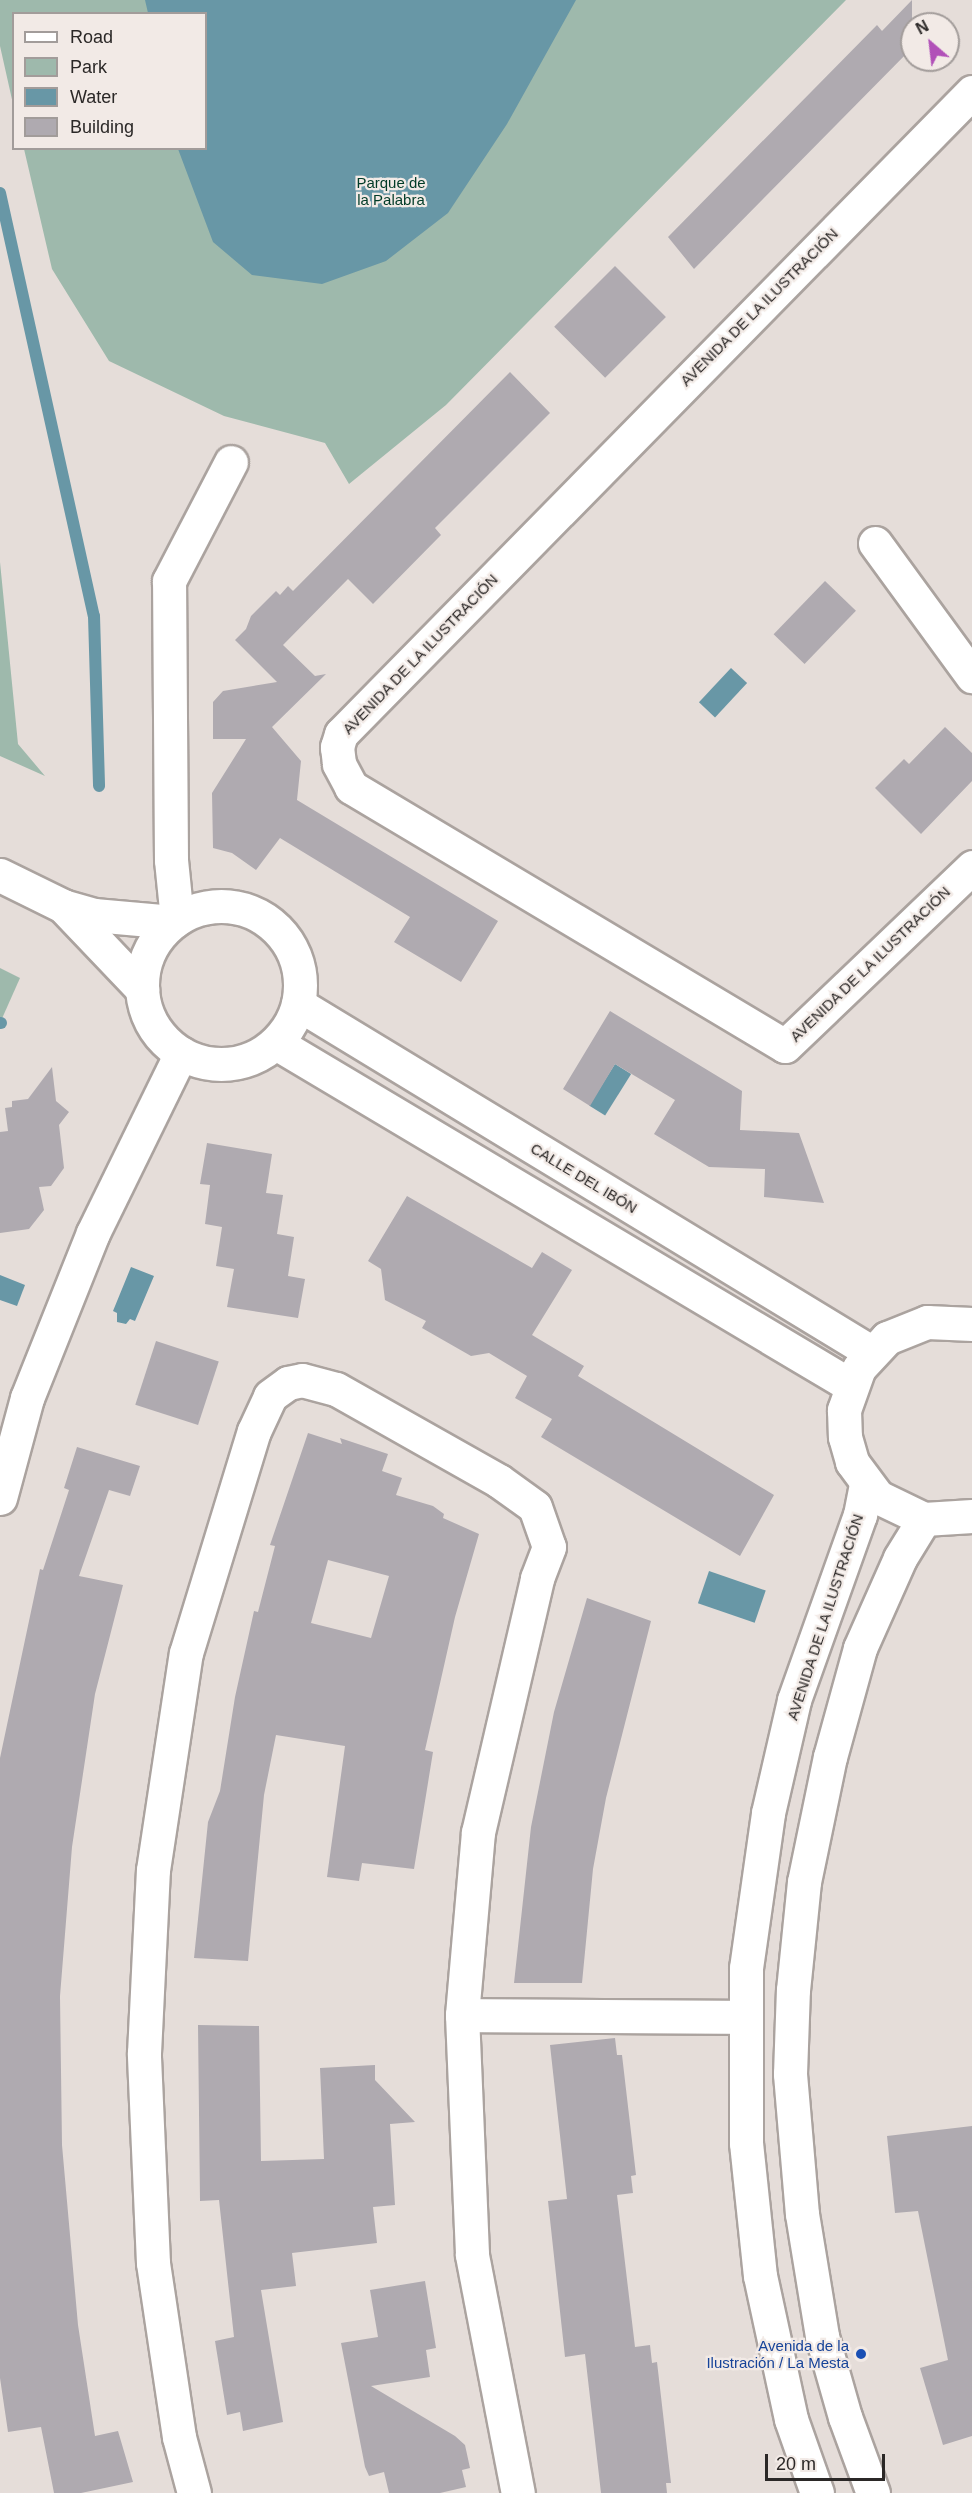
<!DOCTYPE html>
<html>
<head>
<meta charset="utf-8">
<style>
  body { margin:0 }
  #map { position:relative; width:972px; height:2493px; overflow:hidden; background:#e5ddd9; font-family:Helvetica,sans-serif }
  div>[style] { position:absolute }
  .green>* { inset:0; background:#9eb9ac }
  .water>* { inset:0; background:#6897a6; transform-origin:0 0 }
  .stream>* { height:12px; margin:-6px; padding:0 6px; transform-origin:6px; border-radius:6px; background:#6897a6 }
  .building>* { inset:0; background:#afaab0; transform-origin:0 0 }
  .roads { filter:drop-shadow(2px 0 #aba39f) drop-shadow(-2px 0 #aba39f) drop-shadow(0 2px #aba39f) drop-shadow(0 -2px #aba39f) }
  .minor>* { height:33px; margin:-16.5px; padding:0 16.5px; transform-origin:16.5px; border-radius:16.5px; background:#fff }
  .tertiary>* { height:33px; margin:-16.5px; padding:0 16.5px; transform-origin:16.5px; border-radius:16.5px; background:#fff }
  .tertiary>.ring { margin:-16.5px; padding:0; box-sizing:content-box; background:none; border:33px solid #fff; border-radius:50% }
  .dots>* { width:16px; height:16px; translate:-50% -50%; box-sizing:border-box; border:3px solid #f2eae6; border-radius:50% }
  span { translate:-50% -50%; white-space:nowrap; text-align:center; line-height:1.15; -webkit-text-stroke:4.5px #f2eae6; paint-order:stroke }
  .park-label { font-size:15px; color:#003b27 }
  .street-label { font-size:15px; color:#2b2827 }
  .transit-label { font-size:15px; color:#164399 }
  .right { translate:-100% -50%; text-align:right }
  .legend { position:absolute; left:12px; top:12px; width:195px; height:138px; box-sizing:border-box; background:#f2eae6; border:2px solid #a29c9a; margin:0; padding:8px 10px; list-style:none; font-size:18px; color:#2b2827 }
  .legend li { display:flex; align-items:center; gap:12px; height:30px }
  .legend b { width:30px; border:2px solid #a29c9a }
  .north { position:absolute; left:900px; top:12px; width:60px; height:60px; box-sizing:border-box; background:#f2eae6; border:2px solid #a29c9a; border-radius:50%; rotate:332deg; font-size:16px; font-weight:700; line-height:24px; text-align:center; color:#2b2827 }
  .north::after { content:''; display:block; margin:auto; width:21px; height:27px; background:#b150b8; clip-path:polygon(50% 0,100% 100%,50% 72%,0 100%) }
  .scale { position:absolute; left:765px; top:2454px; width:120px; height:27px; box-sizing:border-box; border:3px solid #2b2827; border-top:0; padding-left:8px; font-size:18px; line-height:21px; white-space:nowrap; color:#2b2827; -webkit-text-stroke:4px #f2eae6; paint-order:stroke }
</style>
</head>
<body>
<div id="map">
  <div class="green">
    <div style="clip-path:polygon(0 0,846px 0,446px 405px,349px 484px,325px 443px,224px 416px,109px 361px,52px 269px,24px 149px,206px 148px,206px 14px,14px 14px,13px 104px,0 46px)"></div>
    <div style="clip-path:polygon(0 562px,18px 744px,45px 776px,0 756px)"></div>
    <div style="clip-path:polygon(0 968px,20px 978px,0 1023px)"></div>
  </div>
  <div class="water">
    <div style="clip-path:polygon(145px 0,576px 0,507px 124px,448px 213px,386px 261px,322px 284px,252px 275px,213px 242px,178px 149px,206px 148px,206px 14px,148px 13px)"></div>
    <div style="left:731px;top:668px;width:22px;height:47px;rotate:43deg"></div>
    <div style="left:615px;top:1064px;width:19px;height:49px;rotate:32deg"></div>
    <div style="clip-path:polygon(131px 1267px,154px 1276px,135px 1321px,130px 1319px,126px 1324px,117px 1322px,117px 1313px,113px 1311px)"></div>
    <div style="clip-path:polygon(0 1275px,25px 1285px,17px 1306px,0 1300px)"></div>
    <div style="left:709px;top:1571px;width:60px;height:34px;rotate:19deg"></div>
  </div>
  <div class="stream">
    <div style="left:0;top:193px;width:433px;rotate:77.5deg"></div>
    <div style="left:94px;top:616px;width:170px;rotate:88.3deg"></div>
    <div style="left:0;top:1023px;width:1px"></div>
  </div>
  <div class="building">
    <div style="clip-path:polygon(912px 0,912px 48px,694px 269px,668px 237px,877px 25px,882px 31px)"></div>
    <div style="left:615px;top:266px;width:72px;height:86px;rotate:45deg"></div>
    <div style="clip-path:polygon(510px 372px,550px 413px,435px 528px,441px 535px,373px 604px,348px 579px,283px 645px,315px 676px,326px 674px,272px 727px,301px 761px,297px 800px,498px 921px,461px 982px,394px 942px,410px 917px,280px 838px,256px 870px,232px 853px,213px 848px,212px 793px,246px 739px,213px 739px,213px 702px,223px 691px,277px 682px,235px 640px,246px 629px,251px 616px,276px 591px,280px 595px,288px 586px,293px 591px)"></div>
    <div style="left:825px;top:581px;width:43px;height:74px;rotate:44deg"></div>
    <div style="clip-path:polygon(945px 727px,972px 753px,972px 781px,921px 834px,875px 788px,904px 759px,909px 764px)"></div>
    <div style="clip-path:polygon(610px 1011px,742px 1091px,740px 1130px,799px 1133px,824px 1203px,764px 1197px,765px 1169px,709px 1167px,654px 1134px,675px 1100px,615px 1064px,590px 1106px,563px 1089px)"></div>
    <div style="clip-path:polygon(52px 1067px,56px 1101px,69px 1112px,59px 1125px,64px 1168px,51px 1186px,39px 1187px,44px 1210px,29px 1229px,0 1233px,0 1132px,8px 1131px,5px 1108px,12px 1107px,12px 1101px,28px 1099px)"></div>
    <div style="clip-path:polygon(207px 1143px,272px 1154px,266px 1193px,283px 1195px,277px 1234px,294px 1237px,288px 1276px,305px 1279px,298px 1318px,227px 1307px,234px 1269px,216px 1266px,222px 1227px,205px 1224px,210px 1185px,200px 1184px)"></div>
    <div style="clip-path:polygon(407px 1196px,532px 1268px,542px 1252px,572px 1270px,532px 1335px,584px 1366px,578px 1376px,774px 1495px,740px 1556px,541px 1437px,552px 1419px,515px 1398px,527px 1376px,489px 1353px,471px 1356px,422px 1328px,426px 1321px,385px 1300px,381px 1269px,368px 1261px)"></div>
    <div style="left:156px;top:1341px;width:66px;height:67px;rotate:18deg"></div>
    <div style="clip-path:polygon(evenodd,308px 1433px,342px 1444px,340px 1438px,388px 1454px,382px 1471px,402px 1478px,396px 1495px,433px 1506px,444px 1514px,443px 1518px,479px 1534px,455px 1617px,425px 1750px,433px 1752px,414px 1869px,362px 1863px,359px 1881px,327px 1877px,345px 1746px,276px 1735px,264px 1795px,248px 1961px,194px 1958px,208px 1822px,220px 1791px,235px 1697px,254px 1611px,258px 1612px,275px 1546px,270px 1545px,308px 1433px,328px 1560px,389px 1576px,371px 1638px,311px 1623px,328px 1560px)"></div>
    <div style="clip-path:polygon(77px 1447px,140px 1466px,130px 1496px,109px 1490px,79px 1576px,123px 1585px,95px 1694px,72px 1847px,60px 1996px,62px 2145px,78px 2325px,95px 2436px,118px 2431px,133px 2482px,81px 2493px,54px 2493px,41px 2427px,8px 2432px,0 2378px,0 1758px,40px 1569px,43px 1570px,69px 1490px,64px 1488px)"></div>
    <div style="clip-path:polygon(587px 1598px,651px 1621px,606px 1798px,593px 1869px,582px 1983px,514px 1983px,531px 1827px,554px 1712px)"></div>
    <div style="clip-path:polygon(198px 2025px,259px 2026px,261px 2161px,324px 2159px,320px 2068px,375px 2065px,375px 2080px,415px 2122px,390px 2124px,395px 2205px,373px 2207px,377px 2243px,292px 2253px,296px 2286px,261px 2290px,283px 2422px,243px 2431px,240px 2412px,227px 2415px,215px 2341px,234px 2337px,219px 2200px,200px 2201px)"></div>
    <div style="clip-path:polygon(615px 2038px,617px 2055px,622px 2055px,636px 2175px,631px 2176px,633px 2193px,617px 2195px,635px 2347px,650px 2345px,652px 2363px,657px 2362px,671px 2483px,666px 2483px,667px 2493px,601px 2493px,585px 2354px,565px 2357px,557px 2284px,548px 2201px,567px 2199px,550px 2045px)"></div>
    <div style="clip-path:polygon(972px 2126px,972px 2436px,943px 2445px,920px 2368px,948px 2360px,918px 2211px,895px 2213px,887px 2136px)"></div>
    <div style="clip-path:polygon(425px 2281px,436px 2348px,426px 2350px,430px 2377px,371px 2386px,455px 2436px,465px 2445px,470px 2468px,462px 2470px,466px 2487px,440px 2493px,389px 2493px,384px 2472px,369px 2476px,365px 2467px,341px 2343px,378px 2337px,370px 2290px)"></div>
  </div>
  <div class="roads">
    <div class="minor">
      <div style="left:972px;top:92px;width:900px;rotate:134.5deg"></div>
      <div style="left:341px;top:734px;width:14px;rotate:107deg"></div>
      <div style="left:337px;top:747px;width:17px;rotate:83deg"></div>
      <div style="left:339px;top:764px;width:26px;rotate:62deg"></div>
      <div style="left:351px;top:787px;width:505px;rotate:30.83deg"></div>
      <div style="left:785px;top:1046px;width:259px;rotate:-43.7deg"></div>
      <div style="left:875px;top:543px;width:165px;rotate:53.9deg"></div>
      <div style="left:177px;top:919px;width:59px;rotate:-95.8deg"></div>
      <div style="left:171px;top:860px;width:279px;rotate:-90.4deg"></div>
      <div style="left:169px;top:581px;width:134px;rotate:-62.5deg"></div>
      <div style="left:0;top:1498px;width:104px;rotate:-74.9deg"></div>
      <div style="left:27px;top:1398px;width:178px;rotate:-68.2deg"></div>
      <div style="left:93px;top:1233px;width:200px;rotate:-63.9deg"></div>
      <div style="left:462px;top:2015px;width:282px;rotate:0.4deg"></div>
      <div style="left:194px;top:2493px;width:58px;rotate:-105deg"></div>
      <div style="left:179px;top:2437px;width:176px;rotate:-98.5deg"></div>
      <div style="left:153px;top:2263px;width:210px;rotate:-92.5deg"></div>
      <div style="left:144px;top:2053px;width:183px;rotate:-87.2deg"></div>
      <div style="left:153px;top:1870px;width:219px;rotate:-81.4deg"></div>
      <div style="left:186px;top:1653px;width:232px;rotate:-73deg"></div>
      <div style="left:254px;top:1431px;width:38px;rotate:-65deg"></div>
      <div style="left:270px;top:1396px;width:22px;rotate:-36deg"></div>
      <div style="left:288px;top:1383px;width:14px;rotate:-12deg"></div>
      <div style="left:302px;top:1380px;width:35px;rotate:15deg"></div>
      <div style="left:336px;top:1389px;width:187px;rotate:29.4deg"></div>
      <div style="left:499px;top:1481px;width:44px;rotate:35.8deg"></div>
      <div style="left:535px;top:1507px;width:42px;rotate:70.7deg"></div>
      <div style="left:549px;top:1547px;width:34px;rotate:111deg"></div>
      <div style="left:537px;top:1579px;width:260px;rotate:103.1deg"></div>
      <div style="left:478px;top:1832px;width:184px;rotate:95deg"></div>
      <div style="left:462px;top:2015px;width:240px;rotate:87.6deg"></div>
      <div style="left:472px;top:2255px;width:242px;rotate:79.1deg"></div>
    </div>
    <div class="tertiary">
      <div style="left:0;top:875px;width:70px;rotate:26.2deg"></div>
      <div style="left:63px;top:906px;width:32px;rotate:16deg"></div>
      <div style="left:94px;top:915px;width:79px;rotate:5.1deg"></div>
      <div style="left:63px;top:906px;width:115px;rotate:46.4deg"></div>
      <div class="ring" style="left:142px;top:906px;width:125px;height:125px"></div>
      <div style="left:298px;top:1004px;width:670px;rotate:31.27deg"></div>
      <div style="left:276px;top:1043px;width:668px;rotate:30.79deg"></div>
      <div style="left:972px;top:1324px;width:45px;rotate:-177.5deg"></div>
      <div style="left:927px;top:1322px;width:43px;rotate:158.2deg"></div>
      <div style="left:887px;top:1338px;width:41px;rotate:133deg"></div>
      <div style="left:859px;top:1368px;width:45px;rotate:109.7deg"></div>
      <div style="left:844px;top:1410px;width:27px;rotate:88deg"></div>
      <div style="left:845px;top:1437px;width:26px;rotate:74deg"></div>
      <div style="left:852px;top:1462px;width:44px;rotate:53.4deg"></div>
      <div style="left:878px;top:1497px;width:51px;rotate:25.6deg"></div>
      <div style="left:924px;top:1519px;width:48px;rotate:-3.6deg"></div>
      <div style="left:817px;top:2493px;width:78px;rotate:-109.4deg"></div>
      <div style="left:791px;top:2419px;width:146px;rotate:-102.2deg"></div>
      <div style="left:760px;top:2276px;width:134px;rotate:-96deg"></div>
      <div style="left:746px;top:2143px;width:175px;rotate:-90deg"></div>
      <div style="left:746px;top:1968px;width:157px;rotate:-81.9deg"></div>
      <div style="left:768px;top:1813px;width:116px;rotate:-77deg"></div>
      <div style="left:794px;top:1700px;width:196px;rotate:-70.4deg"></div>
      <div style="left:860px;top:1515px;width:31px;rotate:-79deg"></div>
      <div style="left:873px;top:2493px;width:81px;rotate:-110.2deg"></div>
      <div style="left:845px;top:2417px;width:84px;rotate:-105.9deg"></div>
      <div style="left:822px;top:2336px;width:124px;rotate:-99.3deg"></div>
      <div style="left:802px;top:2214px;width:141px;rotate:-94.9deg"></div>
      <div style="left:790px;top:2074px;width:84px;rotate:-88deg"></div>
      <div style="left:793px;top:1990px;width:109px;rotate:-84.2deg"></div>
      <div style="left:804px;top:1882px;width:128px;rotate:-78.3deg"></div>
      <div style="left:830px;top:1757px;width:113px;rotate:-74.6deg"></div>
      <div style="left:860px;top:1648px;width:98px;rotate:-66deg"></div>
      <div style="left:900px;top:1558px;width:46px;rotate:-58.4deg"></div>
    </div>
  </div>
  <div class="dots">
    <div style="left:861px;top:2354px;background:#1a4fb4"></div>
  </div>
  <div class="park-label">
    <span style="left:391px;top:191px">Parque de<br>la Palabra</span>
  </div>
  <div class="street-label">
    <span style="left:759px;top:307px;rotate:-45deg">AVENIDA DE LA ILUSTRACIÓN</span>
    <span style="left:420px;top:654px;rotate:-46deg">AVENIDA DE LA ILUSTRACIÓN</span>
    <span style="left:870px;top:964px;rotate:-44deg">AVENIDA DE LA ILUSTRACIÓN</span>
    <span style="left:584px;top:1178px;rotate:31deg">CALLE DEL IBÓN</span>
    <span style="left:825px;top:1617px;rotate:-72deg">AVENIDA DE LA ILUSTRACIÓN</span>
  </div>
  <div class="transit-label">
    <span class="right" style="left:849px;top:2354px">Avenida de la<br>Ilustración / La Mesta</span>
  </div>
  <ul class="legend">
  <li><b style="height:8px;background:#fff"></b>Road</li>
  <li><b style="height:16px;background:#9eb9ac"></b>Park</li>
  <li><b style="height:16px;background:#6897a6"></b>Water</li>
  <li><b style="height:16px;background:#afaab0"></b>Building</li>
  </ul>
  <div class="north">N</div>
  <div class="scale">20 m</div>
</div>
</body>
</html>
